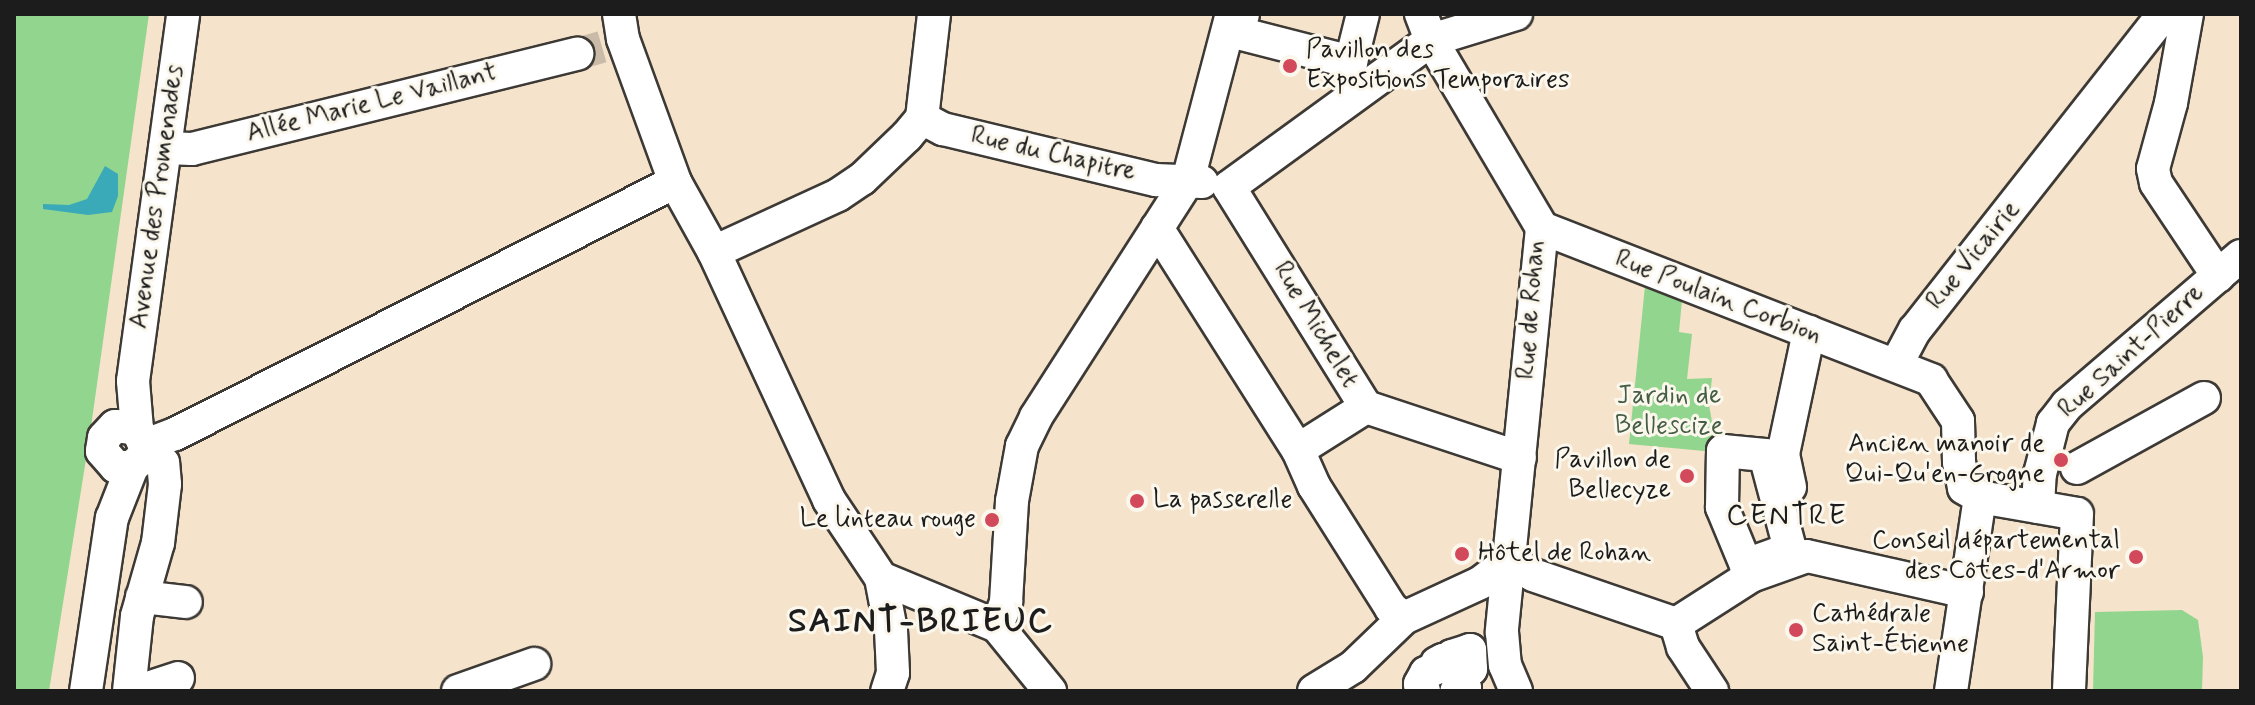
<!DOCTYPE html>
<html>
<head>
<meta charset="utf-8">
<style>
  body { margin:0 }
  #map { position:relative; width:2255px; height:705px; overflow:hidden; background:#f6e3cb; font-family:Mynerve,sans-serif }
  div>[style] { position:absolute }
  .green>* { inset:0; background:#91d58e }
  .water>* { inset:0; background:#3baab8 }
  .minor-tunnel>* { height:32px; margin-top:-16px; transform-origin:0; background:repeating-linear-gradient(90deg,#cabba8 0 32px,transparent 0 48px) }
  .roads { filter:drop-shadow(2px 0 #3d3a36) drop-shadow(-2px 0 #3d3a36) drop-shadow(0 2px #3d3a36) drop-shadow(0 -2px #3d3a36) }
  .minor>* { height:32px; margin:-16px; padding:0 16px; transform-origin:16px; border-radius:16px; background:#fff }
  .dots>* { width:22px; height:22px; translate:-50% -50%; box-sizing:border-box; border:4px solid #fbf7ec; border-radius:50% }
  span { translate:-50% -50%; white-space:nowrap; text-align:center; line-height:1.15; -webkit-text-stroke:6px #fbf7ec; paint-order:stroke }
  .poi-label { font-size:26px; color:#1c1c1c }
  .left { translate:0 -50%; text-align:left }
  .right { translate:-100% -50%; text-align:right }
  .street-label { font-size:26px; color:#1c1c1c }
  .park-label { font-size:26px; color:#455d44 }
  .quarter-label { font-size:30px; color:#1c1c1c; letter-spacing:2px }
  .district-label { font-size:34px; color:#1c1c1c; font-weight:700; letter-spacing:2px }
  .frame { position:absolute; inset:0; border:16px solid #1c1c1c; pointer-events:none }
</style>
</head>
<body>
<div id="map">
  <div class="green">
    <div style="clip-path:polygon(14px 14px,149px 14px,90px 434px,49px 691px,14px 691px)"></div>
    <div style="clip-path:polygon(1645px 286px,1682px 300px,1679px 332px,1692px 334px,1687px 379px,1712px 378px,1709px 405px,1713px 427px,1717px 427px,1715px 452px,1629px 444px)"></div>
    <div style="clip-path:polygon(2182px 610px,2198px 620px,2203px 657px,2202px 691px,2093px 691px,2095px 612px)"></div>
  </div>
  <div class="water">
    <div style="clip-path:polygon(105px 166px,118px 174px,118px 196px,112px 212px,88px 215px,43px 209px,43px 204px,69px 205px,87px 199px)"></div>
  </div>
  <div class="minor-tunnel">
    <div style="left:577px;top:54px;width:26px;rotate:-16deg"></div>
  </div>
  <div class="roads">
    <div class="minor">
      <div style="left:619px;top:14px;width:25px;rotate:81deg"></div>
      <div style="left:623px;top:39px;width:152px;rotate:70deg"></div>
      <div style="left:675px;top:182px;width:80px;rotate:60.9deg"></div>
      <div style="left:714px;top:252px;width:273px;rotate:65.1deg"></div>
      <div style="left:829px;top:500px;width:94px;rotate:56.3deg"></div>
      <div style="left:881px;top:578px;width:53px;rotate:79.1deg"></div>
      <div style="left:891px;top:630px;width:43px;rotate:87.3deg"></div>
      <div style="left:893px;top:673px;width:19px;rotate:108deg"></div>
      <div style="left:1243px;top:14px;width:20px;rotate:105deg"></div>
      <div style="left:1238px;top:33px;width:117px;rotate:14.4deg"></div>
      <div style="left:1351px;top:62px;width:49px;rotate:-76deg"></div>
      <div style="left:1421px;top:14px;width:28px;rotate:69deg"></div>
      <div style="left:1431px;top:40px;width:218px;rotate:59.4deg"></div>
      <div style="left:1542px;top:228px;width:406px;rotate:95.7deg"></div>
      <div style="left:1502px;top:632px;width:33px;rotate:85deg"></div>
      <div style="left:1505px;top:665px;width:28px;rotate:67deg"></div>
      <div style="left:2187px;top:14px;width:90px;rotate:100.2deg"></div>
      <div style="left:2171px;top:103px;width:68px;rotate:105.3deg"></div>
      <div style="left:2153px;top:169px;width:14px;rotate:78deg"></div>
      <div style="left:2156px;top:183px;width:112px;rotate:56.3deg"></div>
      <div style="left:922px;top:118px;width:24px;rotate:28deg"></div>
      <div style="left:943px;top:129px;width:219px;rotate:13.5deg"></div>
      <div style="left:1156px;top:180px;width:46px;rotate:2.5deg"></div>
      <div style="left:165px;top:148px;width:27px;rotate:2deg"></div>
      <div style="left:192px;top:149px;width:397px;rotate:-13.9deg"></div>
      <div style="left:1229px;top:187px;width:259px;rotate:58.1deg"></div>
      <div style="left:1366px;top:407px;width:162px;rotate:18.3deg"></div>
      <div style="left:1229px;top:187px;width:250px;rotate:-36deg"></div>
      <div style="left:1431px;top:40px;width:89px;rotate:-17deg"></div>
      <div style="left:1157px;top:228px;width:263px;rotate:57.6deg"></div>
      <div style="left:1298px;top:450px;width:39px;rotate:66deg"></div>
      <div style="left:1314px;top:486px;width:144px;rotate:57.7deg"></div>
      <div style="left:1391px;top:608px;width:16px;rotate:38deg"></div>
      <div style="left:1542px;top:228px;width:418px;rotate:21.3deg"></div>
      <div style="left:1931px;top:380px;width:49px;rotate:56.6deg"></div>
      <div style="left:1958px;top:421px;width:41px;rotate:88.6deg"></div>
      <div style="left:1959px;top:462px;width:26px;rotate:79deg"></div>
      <div style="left:1964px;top:488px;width:18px;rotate:29deg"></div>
      <div style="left:1980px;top:497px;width:98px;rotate:9.9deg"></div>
      <div style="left:2077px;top:514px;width:177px;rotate:92.6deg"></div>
      <div style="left:714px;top:252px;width:136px;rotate:-24.7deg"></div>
      <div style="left:838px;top:195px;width:29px;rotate:-34deg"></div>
      <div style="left:862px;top:179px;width:62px;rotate:-43.7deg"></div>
      <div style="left:907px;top:136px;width:23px;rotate:-50deg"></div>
      <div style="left:922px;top:118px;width:105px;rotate:-83.4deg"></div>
      <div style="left:1896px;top:365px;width:40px;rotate:-62deg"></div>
      <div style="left:1915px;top:330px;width:402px;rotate:-51.8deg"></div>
      <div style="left:137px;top:429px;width:48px;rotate:-94.8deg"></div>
      <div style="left:133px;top:381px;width:370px;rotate:-82.2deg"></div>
      <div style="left:146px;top:445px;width:31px;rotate:-21deg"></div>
      <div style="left:175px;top:434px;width:560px;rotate:-26.75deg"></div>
      <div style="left:1298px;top:450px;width:80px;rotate:-32.3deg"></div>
      <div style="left:1723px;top:451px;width:42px;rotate:5.4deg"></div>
      <div style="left:1765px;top:455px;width:97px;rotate:75.1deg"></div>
      <div style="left:1790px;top:549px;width:47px;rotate:160deg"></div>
      <div style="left:1746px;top:565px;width:63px;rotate:-112.5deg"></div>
      <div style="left:1722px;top:507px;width:56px;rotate:-89deg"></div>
      <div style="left:2077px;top:468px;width:145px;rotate:-28.9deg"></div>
      <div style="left:1790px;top:487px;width:34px;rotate:-102deg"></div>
      <div style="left:1783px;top:454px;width:125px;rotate:-78deg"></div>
      <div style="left:2038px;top:507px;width:33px;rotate:-87deg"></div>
      <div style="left:2040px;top:474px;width:53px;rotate:-75.7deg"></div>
      <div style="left:2053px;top:423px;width:23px;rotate:-52deg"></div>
      <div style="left:2067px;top:405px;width:229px;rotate:-40.6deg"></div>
      <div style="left:1510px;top:560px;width:27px;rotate:33deg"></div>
      <div style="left:1533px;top:575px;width:151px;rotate:18.9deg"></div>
      <div style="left:881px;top:578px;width:126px;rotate:22.5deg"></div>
      <div style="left:997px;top:626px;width:84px;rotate:50.8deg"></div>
      <div style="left:142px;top:597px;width:44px;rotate:6.5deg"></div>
      <div style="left:1676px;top:624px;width:89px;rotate:-32.6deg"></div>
      <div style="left:1751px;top:576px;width:59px;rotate:-19.7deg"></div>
      <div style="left:1807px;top:556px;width:164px;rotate:12.7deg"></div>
      <div style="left:1676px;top:624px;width:24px;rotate:73deg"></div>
      <div style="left:1683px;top:647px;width:53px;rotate:56.6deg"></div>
      <div style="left:997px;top:626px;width:26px;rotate:-69deg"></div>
      <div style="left:1006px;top:602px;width:101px;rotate:-86.6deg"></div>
      <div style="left:1012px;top:501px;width:56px;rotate:-79.7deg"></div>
      <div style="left:1022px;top:446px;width:32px;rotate:-64deg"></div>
      <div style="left:1036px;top:417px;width:282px;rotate:-57.3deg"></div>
      <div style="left:1188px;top:180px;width:172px;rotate:-75.2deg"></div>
      <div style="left:86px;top:691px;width:175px;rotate:-81.5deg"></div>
      <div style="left:112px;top:518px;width:55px;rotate:-68.6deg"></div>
      <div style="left:132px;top:467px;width:12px;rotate:-42deg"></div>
      <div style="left:141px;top:459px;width:11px;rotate:-63deg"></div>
      <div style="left:146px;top:449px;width:22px;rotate:-114deg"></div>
      <div style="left:137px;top:429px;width:22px;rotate:-172deg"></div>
      <div style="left:115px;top:426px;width:16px;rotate:133deg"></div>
      <div style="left:104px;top:438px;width:13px;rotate:99deg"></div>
      <div style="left:102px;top:451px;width:21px;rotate:49deg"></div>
      <div style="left:116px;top:467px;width:16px"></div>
      <div style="left:129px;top:691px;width:75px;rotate:-83.9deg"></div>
      <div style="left:137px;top:616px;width:76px;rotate:-74deg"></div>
      <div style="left:158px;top:543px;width:59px;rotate:-83.2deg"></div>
      <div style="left:165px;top:484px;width:21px;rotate:-95deg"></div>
      <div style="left:163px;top:463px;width:21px;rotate:-155deg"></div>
      <div style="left:139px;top:691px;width:41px;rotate:-18.4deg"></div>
      <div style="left:458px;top:691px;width:81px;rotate:-19.6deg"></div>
      <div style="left:1314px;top:691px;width:46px;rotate:-31.6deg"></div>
      <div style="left:1353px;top:667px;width:71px;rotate:-43.9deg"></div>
      <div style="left:1404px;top:618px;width:84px;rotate:-24.7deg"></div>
      <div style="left:1480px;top:583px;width:38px;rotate:-37deg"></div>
      <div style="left:1424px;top:691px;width:8px;rotate:-120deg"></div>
      <div style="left:1420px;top:684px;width:13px;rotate:-61deg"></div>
      <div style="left:1426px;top:673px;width:14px;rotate:-25deg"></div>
      <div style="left:1439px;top:667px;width:4px;rotate:-117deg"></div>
      <div style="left:1437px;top:663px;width:7px;rotate:-27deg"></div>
      <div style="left:1443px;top:660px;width:4px;rotate:56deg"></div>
      <div style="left:1445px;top:663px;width:9px;rotate:-21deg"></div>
      <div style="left:1453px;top:660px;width:4px;rotate:-104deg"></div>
      <div style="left:1452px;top:656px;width:19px;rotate:-18deg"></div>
      <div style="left:1470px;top:650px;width:19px;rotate:87deg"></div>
      <div style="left:1471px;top:669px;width:11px;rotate:165deg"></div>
      <div style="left:1460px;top:672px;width:17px;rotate:73deg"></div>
      <div style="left:1465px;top:688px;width:9px;rotate:162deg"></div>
      <div style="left:1951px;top:691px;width:196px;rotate:-81.5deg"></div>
    </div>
  </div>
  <div class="dots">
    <div style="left:1290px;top:66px;background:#d1495b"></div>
    <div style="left:2061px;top:460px;background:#d1495b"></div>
    <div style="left:1687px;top:476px;background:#d1495b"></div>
    <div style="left:1137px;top:501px;background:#d1495b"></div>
    <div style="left:992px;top:520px;background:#d1495b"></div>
    <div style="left:1462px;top:554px;background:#d1495b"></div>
    <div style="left:2136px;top:557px;background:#d1495b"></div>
    <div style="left:1796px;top:630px;background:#d1495b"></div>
  </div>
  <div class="poi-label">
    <span class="left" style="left:1306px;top:66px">Pavillon des<br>Expositions Temporaires</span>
    <span class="right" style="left:2045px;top:460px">Ancien manoir de<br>Qui-Qu'en-Grogne</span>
    <span class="right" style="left:1671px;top:476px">Pavillon de<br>Bellecyze</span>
    <span class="left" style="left:1153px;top:501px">La passerelle</span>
    <span class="right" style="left:976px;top:520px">Le linteau rouge</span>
    <span class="right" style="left:2120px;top:557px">Conseil départemental<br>des Côtes-d'Armor</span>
    <span class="left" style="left:1478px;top:554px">Hôtel de Rohan</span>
    <span class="left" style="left:1812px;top:630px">Cathédrale<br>Saint-Étienne</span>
  </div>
  <div class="street-label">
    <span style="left:372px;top:104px;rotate:-14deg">Allée Marie Le Vaillant</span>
    <span style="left:1053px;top:155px;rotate:13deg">Rue du Chapitre</span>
    <span style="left:158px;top:197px;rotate:-82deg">Avenue des Promenades</span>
    <span style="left:1974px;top:256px;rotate:-51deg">Rue Vicairie</span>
    <span style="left:1718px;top:298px;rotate:21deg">Rue Poulain Corbion</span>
    <span style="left:1532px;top:310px;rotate:-86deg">Rue de Rohan</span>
    <span style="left:1315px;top:325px;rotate:59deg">Rue Michelet</span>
    <span style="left:2132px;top:352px;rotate:-42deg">Rue Saint-Pierre</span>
  </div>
  <div class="park-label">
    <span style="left:1669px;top:412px">Jardin de<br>Bellescize</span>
  </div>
  <div class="quarter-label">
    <span style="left:1787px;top:516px">CENTRE</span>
  </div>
  <div class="district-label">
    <span style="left:921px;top:622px">SAINT-BRIEUC</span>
  </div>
  <div class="frame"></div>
</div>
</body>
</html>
